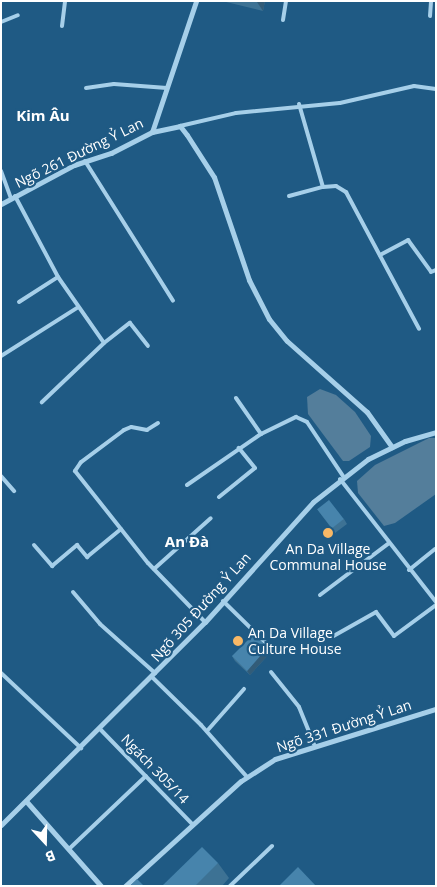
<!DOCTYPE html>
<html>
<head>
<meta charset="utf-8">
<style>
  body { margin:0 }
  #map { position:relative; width:437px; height:887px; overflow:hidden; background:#1f5a84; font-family:"Open Sans",sans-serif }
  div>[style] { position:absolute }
  .water>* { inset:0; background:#547e9b }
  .lane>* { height:4px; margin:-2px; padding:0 2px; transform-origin:2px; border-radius:2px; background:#a6cfe9 }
  .street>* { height:5px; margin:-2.5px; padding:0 2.5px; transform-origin:2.5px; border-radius:2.5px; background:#a6cfe9 }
  .wall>* { inset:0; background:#3d7294 }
  .shaded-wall>* { inset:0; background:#325c78 }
  .building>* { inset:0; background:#4784ac; transform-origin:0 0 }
  .dots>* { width:14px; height:14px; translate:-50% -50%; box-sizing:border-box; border:2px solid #1f5a84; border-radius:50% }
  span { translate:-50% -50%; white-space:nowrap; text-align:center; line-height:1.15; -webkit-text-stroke:4.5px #1f5a84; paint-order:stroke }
  .street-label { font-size:14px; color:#fff }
  .poi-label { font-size:14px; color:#fff }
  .left { translate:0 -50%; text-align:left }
  .neighbourhood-label { font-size:15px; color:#fff; font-weight:700 }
  .frame { position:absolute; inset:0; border:2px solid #fff; pointer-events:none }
  .north { position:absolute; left:20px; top:817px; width:50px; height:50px; -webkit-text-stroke:4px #1f5a84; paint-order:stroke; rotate:159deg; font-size:14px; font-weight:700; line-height:20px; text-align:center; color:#fff }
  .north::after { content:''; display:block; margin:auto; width:18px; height:22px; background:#fff; clip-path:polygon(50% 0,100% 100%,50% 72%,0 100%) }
</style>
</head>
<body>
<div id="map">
  <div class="water">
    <div style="clip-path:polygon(320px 389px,336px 395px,355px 412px,371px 436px,370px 447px,349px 461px,343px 461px,308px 414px,307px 397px)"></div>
    <div style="clip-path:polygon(429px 438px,436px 438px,436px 494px,395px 523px,384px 526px,358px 493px,357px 481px,375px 465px)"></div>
  </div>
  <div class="lane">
    <div style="left:430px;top:16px;width:15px;rotate:-86deg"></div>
    <div style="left:283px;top:20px;width:19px;rotate:-81deg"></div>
    <div style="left:1px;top:22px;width:18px;rotate:-22deg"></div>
    <div style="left:62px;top:26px;width:25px;rotate:-83deg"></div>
    <div style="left:86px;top:88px;width:28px;rotate:-8deg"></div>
    <div style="left:114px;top:84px;width:53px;rotate:4.3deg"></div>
    <div style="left:299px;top:104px;width:86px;rotate:73.9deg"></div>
    <div style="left:323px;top:187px;width:13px;rotate:-4deg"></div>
    <div style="left:336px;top:186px;width:12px;rotate:31deg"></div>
    <div style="left:346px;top:192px;width:155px;rotate:61.9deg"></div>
    <div style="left:180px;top:126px;width:57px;rotate:-13.1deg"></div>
    <div style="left:236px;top:113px;width:104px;rotate:-5.5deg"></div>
    <div style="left:340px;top:103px;width:76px;rotate:-12.9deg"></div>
    <div style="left:414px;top:86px;width:22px;rotate:8deg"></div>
    <div style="left:85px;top:161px;width:165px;rotate:57.8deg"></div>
    <div style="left:1px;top:171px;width:30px;rotate:70deg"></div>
    <div style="left:15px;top:196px;width:92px;rotate:62deg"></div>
    <div style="left:58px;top:277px;width:80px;rotate:55.1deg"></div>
    <div style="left:104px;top:343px;width:86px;rotate:136.4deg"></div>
    <div style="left:289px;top:196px;width:35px;rotate:-15deg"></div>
    <div style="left:380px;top:255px;width:32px;rotate:-28deg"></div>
    <div style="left:408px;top:240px;width:39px;rotate:54deg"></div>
    <div style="left:431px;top:272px;width:5px;rotate:-22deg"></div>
    <div style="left:19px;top:302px;width:46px;rotate:-32.7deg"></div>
    <div style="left:104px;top:343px;width:33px;rotate:-38deg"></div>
    <div style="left:130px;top:323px;width:29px;rotate:52deg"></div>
    <div style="left:1px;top:356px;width:90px;rotate:-32.3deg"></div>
    <div style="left:236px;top:398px;width:44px;rotate:55.2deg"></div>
    <div style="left:158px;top:423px;width:13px;rotate:148deg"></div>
    <div style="left:147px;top:430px;width:16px;rotate:-169deg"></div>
    <div style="left:131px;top:427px;width:8px;rotate:157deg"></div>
    <div style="left:124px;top:430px;width:54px;rotate:143.3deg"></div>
    <div style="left:81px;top:462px;width:11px;rotate:124deg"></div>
    <div style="left:75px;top:471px;width:117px;rotate:51.6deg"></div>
    <div style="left:148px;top:563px;width:82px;rotate:46deg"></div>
    <div style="left:1px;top:476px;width:20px;rotate:49deg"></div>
    <div style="left:340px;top:479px;width:156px;rotate:52deg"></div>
    <div style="left:187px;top:485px;width:90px;rotate:-34.6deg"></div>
    <div style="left:261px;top:434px;width:39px;rotate:-26deg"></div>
    <div style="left:296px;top:417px;width:12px;rotate:24deg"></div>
    <div style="left:307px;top:422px;width:65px;rotate:56.3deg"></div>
    <div style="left:219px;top:497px;width:46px;rotate:-38.9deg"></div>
    <div style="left:255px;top:468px;width:26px;rotate:-129deg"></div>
    <div style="left:34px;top:545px;width:28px;rotate:49deg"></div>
    <div style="left:52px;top:566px;width:33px;rotate:-40deg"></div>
    <div style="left:77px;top:545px;width:16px;rotate:50deg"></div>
    <div style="left:87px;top:557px;width:44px;rotate:-39.5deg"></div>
    <div style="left:154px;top:569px;width:76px;rotate:-41.8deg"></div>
    <div style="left:409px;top:570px;width:33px;rotate:-39deg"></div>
    <div style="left:73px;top:592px;width:42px;rotate:49.8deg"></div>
    <div style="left:100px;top:624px;width:74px;rotate:41.7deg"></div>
    <div style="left:320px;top:595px;width:85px;rotate:-36.9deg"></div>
    <div style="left:223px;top:601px;width:67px;rotate:44.4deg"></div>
    <div style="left:330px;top:638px;width:53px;rotate:-29.5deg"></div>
    <div style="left:376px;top:612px;width:30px;rotate:53deg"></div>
    <div style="left:394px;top:636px;width:52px;rotate:-36.4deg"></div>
    <div style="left:271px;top:672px;width:45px;rotate:51.3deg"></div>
    <div style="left:299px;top:707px;width:40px;rotate:68deg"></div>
    <div style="left:1px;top:673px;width:110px;rotate:43.2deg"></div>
    <div style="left:152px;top:677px;width:69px;rotate:44.4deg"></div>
    <div style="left:201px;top:725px;width:69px;rotate:48.5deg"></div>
    <div style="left:100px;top:729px;width:134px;rotate:45.9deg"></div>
    <div style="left:207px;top:731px;width:56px;rotate:-48.6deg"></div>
    <div style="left:69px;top:849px;width:106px;rotate:-43.5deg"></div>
    <div style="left:230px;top:886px;width:58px;rotate:-43.6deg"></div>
  </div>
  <div class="street">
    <div style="left:152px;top:132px;width:29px;rotate:-12deg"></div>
    <div style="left:180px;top:126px;width:11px;rotate:52deg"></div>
    <div style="left:187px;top:135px;width:50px;rotate:57.3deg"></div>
    <div style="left:214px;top:177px;width:109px;rotate:71.2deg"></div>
    <div style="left:249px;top:280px;width:44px;rotate:62.9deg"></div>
    <div style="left:269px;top:319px;width:28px;rotate:51deg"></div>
    <div style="left:287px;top:341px;width:107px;rotate:41.6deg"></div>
    <div style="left:367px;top:412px;width:43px;rotate:54.5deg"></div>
    <div style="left:1px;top:204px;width:83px;rotate:-28.1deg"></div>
    <div style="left:74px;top:165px;width:39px;rotate:-18deg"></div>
    <div style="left:111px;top:153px;width:46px;rotate:-27.1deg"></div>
    <div style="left:152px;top:132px;width:138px;rotate:-71.4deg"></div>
    <div style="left:26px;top:801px;width:113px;rotate:48.6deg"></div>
    <div style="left:1px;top:825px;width:288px;rotate:-44.9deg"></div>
    <div style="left:205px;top:622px;width:161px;rotate:-48deg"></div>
    <div style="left:313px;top:502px;width:70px;rotate:-38deg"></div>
    <div style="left:368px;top:459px;width:41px;rotate:-25.9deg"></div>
    <div style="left:405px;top:441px;width:32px;rotate:-16deg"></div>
    <div style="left:125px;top:886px;width:156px;rotate:-42.2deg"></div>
    <div style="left:241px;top:781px;width:40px;rotate:-32.9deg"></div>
    <div style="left:275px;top:759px;width:169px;rotate:-17.3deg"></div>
  </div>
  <div class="wall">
    <div style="clip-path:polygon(222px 1px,265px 1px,263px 11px)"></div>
    <div style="clip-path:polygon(317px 509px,344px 519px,347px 524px,335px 533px)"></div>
    <div style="clip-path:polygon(268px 647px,271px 652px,250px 675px,235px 661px,232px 656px)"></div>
    <div style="clip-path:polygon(218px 863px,229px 878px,222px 886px,162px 886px)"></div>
  </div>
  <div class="shaded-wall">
    <div style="clip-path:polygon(257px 1px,265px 1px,263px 11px,257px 2px)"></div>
    <div style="clip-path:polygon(268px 647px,271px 652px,250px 675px,247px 671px)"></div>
  </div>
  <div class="building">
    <div style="left:329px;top:500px;width:24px;height:15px;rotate:52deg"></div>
    <div style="clip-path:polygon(253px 635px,268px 647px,247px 671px,232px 656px)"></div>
    <div style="clip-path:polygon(202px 847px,218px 863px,195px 886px,162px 886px)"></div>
    <div style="clip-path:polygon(298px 867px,316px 886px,279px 886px)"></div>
    <div style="clip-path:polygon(137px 879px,144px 886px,130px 886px)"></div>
  </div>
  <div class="dots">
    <div style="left:328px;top:533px;background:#f8b866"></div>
    <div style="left:238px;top:641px;background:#f8b866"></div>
  </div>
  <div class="street-label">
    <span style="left:79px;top:153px;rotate:-26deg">Ngõ 261 Đường Ỷ Lan</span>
    <span style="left:201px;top:607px;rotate:-48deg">Ngõ 305 Đường Ỷ Lan</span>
    <span style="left:344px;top:726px;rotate:-18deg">Ngõ 331 Đường Ỷ Lan</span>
    <span style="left:155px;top:769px;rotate:46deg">Ngách 305/14</span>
  </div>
  <div class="poi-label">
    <span style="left:328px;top:557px">An Da Village<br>Communal House</span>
    <span class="left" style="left:248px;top:641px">An Da Village<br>Culture House</span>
  </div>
  <div class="neighbourhood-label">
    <span style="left:43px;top:116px">Kim Âu</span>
    <span style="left:187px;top:542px">An Đà</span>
  </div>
  <div class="frame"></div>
  <div class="north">B</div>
</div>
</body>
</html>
